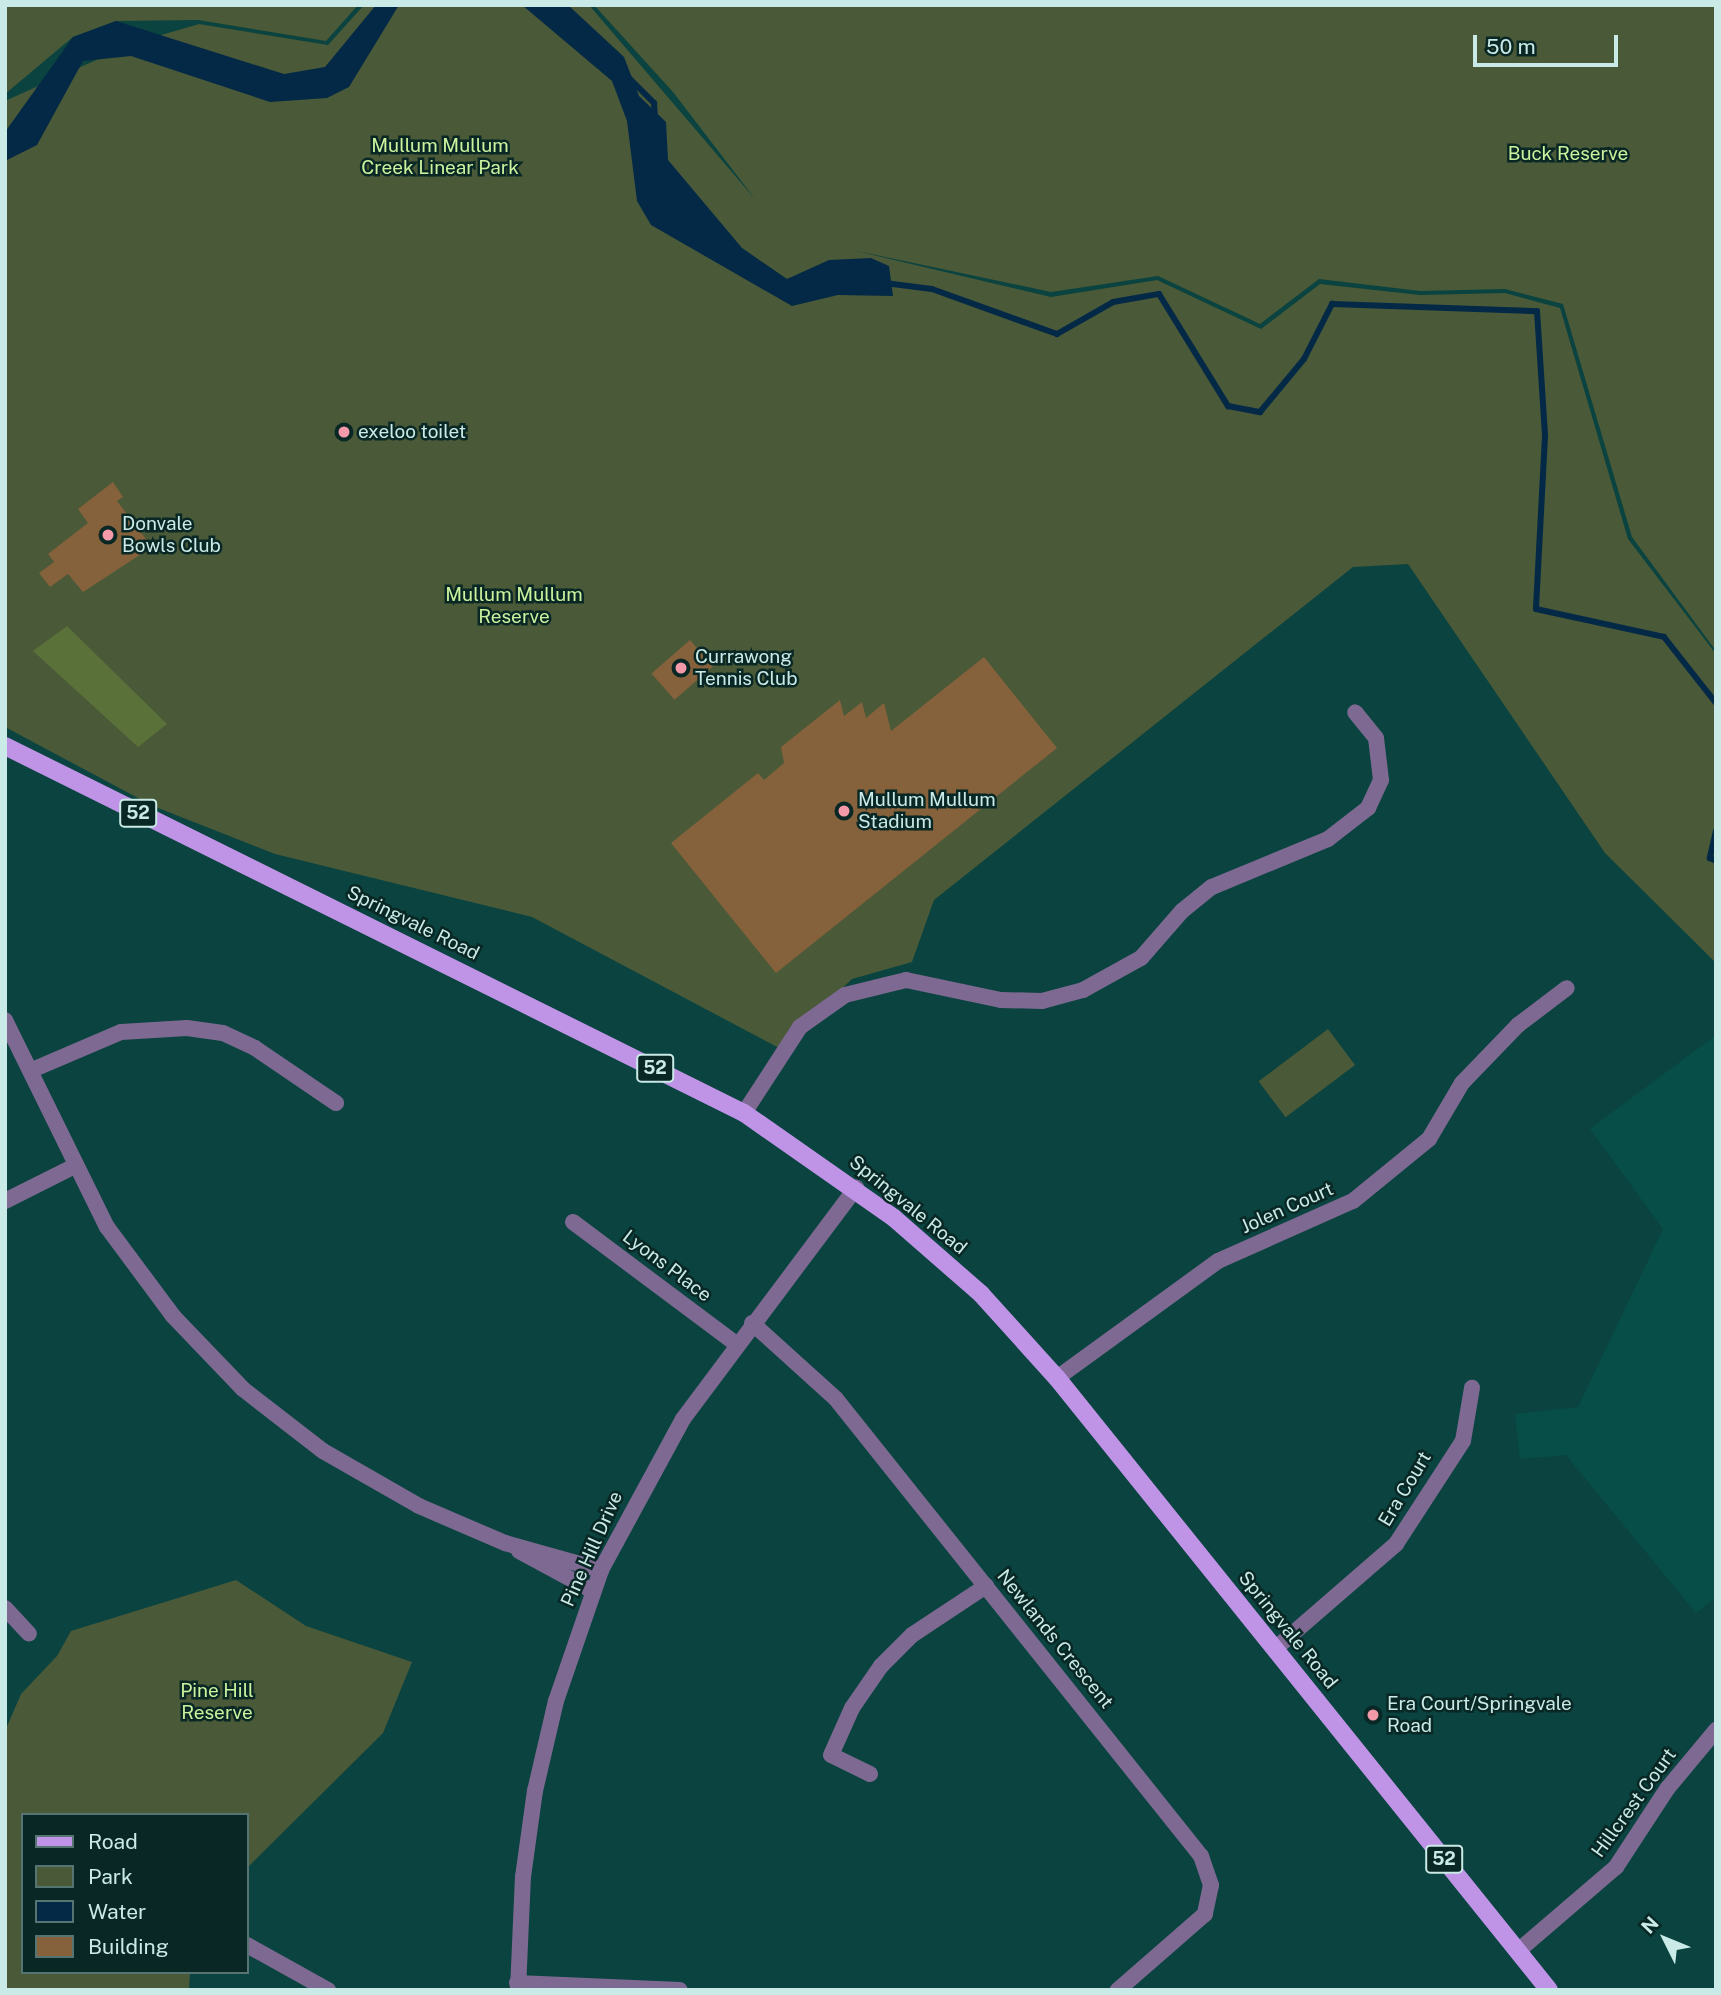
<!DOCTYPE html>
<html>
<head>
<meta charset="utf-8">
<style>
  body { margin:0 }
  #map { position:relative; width:1721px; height:1995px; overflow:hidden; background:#0a433f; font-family:"Public Sans",sans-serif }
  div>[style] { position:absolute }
  .built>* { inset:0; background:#074e49 }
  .green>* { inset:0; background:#4a5938; transform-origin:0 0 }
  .forest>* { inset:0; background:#5a7139 }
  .water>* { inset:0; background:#032946 }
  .stream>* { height:6px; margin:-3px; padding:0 3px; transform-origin:3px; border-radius:3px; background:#032946 }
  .building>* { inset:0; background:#85623c; transform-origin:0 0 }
  .minor>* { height:16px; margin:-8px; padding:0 8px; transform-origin:8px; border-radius:8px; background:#7d6991 }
  .primary>* { height:18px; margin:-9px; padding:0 9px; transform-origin:9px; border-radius:9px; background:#bf94e6 }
  .dots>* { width:19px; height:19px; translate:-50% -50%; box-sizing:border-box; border:4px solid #092724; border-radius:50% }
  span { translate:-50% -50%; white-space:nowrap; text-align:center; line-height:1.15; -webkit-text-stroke:5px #092724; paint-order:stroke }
  .shield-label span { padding:2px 5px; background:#092724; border:2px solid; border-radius:5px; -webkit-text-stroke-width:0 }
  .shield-label { font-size:18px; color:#c9eae6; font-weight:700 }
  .park-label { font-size:19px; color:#cdf29e }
  .poi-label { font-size:19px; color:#c9eae6 }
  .left { translate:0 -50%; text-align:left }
  .street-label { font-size:19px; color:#c9eae6 }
  .frame { position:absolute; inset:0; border:7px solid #c9eae6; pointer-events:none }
  .legend { position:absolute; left:21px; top:1813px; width:228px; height:161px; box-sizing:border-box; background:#092724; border:2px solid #567572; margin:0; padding:9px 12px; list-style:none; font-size:21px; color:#c9eae6 }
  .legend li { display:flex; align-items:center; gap:14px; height:35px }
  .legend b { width:35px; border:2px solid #567572 }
  .north { position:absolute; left:1630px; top:1904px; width:70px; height:70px; -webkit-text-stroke:5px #092724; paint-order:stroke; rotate:313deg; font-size:19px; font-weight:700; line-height:28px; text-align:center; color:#c9eae6 }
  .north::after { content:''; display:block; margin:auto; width:24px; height:32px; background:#c9eae6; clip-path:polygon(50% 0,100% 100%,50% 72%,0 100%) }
  .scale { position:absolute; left:1473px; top:35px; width:145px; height:32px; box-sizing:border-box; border:4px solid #c9eae6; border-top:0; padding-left:9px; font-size:21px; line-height:24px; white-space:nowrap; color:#c9eae6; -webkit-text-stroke:5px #092724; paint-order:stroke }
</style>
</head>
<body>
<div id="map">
  <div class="built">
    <div style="clip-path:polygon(1716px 1035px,1716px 1597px,1696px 1613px,1566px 1455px,1520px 1459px,1515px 1414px,1578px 1407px,1663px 1229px,1590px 1129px)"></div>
  </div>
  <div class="green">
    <div style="clip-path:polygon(5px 5px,358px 5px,326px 41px,198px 20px,116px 21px,73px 37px,5px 94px)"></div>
    <div style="clip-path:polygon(364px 5px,589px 5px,755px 199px,673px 92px,594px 5px,1716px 5px,1716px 651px,1632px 537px,1563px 304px,1505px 289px,1420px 291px,1319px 279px,1260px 324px,1158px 276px,1051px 292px,852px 250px,1051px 297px,1157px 280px,1261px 329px,1320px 284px,1420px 295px,1505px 293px,1560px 308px,1628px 539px,1716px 654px,1716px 963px,1605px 853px,1408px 564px,1353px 567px,934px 900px,912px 962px,852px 979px,779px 1048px,532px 917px,275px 854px,153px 806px,5px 727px,5px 101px,134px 43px,199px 24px,328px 45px)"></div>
    <div style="left:1328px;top:1029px;width:45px;height:87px;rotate:53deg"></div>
    <div style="clip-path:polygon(236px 1580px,306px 1626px,412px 1662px,383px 1733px,247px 1868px,247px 1815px,23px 1815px,23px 1972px,190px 1972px,189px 1990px,5px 1990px,5px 1731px,21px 1694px,57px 1656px,71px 1631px)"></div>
  </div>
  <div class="forest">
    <div style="clip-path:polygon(67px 626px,167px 724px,138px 747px,33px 651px)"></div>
  </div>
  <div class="water">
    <div style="clip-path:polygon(376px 5px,399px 5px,349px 87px,327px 98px,270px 102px,131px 56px,83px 61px,37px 145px,5px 161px,5px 132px,73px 37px,116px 21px,284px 74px,325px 67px)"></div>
    <div style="clip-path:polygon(522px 5px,568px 5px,624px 57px,639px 96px,666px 122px,668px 160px,742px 248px,787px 279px,829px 260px,871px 258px,889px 266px,893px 296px,838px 295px,792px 306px,651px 225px,637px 201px,627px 121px,612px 81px)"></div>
  </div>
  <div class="stream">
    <div style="left:628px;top:77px;width:37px;rotate:45deg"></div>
    <div style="left:654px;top:103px;width:16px;rotate:86deg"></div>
    <div style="left:885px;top:283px;width:47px;rotate:7.3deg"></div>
    <div style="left:932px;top:289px;width:133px;rotate:19.8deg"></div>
    <div style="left:1057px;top:334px;width:64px;rotate:-29.7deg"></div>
    <div style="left:1113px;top:302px;width:47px;rotate:-9.9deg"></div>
    <div style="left:1159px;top:294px;width:132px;rotate:58.4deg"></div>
    <div style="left:1228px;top:406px;width:33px;rotate:11deg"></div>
    <div style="left:1260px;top:412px;width:69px;rotate:-50.3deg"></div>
    <div style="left:1304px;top:359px;width:62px;rotate:-63deg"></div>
    <div style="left:1332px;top:304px;width:205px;rotate:2deg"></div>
    <div style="left:1537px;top:311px;width:125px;rotate:86.3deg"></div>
    <div style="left:1545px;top:436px;width:173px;rotate:93deg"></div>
    <div style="left:1536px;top:609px;width:131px;rotate:12.3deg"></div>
    <div style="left:1664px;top:637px;width:84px;rotate:51.8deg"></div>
    <div style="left:1716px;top:831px;width:28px;rotate:103deg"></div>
    <div style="left:1710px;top:858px;width:7px;rotate:27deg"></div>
  </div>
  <div class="building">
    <div style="clip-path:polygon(113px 482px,123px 497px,117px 501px,152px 547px,83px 592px,68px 574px,50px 587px,39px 573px,54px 562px,48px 554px,88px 523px,78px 509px)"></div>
    <div style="left:690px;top:640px;width:35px;height:51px;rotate:49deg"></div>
    <div style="clip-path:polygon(984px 657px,1057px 748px,776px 973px,671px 843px,758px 773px,764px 780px,784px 763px,781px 747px,840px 700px,844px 716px,862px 702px,866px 718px,884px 703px,891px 731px)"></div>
  </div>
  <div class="minor">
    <div style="left:5px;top:1020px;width:231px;rotate:63.8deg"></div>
    <div style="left:107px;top:1227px;width:111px;rotate:53.4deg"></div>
    <div style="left:173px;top:1316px;width:101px;rotate:46.2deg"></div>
    <div style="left:243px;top:1389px;width:101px;rotate:37.8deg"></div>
    <div style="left:323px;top:1451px;width:111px;rotate:29.8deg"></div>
    <div style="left:419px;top:1506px;width:94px;rotate:23.3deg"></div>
    <div style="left:505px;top:1543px;width:100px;rotate:15.7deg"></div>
    <div style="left:32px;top:1070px;width:97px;rotate:-23.1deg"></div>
    <div style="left:121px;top:1032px;width:66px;rotate:-3.5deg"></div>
    <div style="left:187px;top:1028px;width:36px;rotate:8deg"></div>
    <div style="left:223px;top:1033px;width:35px;rotate:25deg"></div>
    <div style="left:255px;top:1048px;width:98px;rotate:34.2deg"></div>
    <div style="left:744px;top:1113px;width:103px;rotate:-56.9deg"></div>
    <div style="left:800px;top:1027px;width:55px;rotate:-35.4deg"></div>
    <div style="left:845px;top:995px;width:63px;rotate:-13.8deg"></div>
    <div style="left:906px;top:980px;width:97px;rotate:11.9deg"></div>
    <div style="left:1001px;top:1000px;width:41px;rotate:1.4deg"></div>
    <div style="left:1042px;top:1001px;width:42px;rotate:-15deg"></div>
    <div style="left:1083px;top:990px;width:66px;rotate:-28.9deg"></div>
    <div style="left:1141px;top:958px;width:62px;rotate:-48.9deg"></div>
    <div style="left:1182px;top:911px;width:38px;rotate:-39deg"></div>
    <div style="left:1212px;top:887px;width:126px;rotate:-22.5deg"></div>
    <div style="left:1328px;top:839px;width:51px;rotate:-37.8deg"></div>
    <div style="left:1368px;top:808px;width:31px;rotate:-65deg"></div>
    <div style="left:1381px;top:780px;width:42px;rotate:-96.8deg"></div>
    <div style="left:1376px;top:738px;width:33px;rotate:-129deg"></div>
    <div style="left:5px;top:1201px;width:76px;rotate:-26.6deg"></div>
    <div style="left:573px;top:1222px;width:204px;rotate:36.8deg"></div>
    <div style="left:752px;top:1323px;width:113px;rotate:42.1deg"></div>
    <div style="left:836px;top:1399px;width:585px;rotate:51.39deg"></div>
    <div style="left:1201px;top:1856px;width:31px;rotate:71deg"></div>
    <div style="left:1211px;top:1885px;width:30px;rotate:102deg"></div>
    <div style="left:1205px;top:1914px;width:116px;rotate:138.9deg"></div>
    <div style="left:1057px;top:1378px;width:199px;rotate:-36deg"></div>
    <div style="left:1218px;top:1261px;width:148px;rotate:-24deg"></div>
    <div style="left:1353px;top:1201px;width:98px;rotate:-39.2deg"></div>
    <div style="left:1429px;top:1139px;width:65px;rotate:-59.5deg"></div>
    <div style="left:1462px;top:1083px;width:81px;rotate:-46deg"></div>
    <div style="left:1518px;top:1025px;width:61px;rotate:-37.1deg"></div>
    <div style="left:519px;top:1551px;width:84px;rotate:28.4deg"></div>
    <div style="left:5px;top:1608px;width:35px;rotate:47deg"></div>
    <div style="left:1276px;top:1648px;width:159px;rotate:-40.9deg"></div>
    <div style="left:1396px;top:1544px;width:123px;rotate:-57deg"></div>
    <div style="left:1463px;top:1441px;width:54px;rotate:-80.4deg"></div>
    <div style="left:870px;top:1774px;width:43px;rotate:-154deg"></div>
    <div style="left:831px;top:1755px;width:51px;rotate:-65.9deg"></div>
    <div style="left:852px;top:1708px;width:51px;rotate:-55.4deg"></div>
    <div style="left:881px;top:1666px;width:44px;rotate:-45deg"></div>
    <div style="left:912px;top:1635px;width:89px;rotate:-33.5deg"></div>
    <div style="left:247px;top:1945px;width:93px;rotate:29.1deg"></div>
    <div style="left:1518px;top:1951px;width:129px;rotate:-40.6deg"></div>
    <div style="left:1616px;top:1867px;width:93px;rotate:-56.8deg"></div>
    <div style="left:1667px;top:1789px;width:77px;rotate:-50.3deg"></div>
    <div style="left:517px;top:1983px;width:163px;rotate:2.5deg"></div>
    <div style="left:518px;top:1990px;width:113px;rotate:-87.5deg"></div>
    <div style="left:523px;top:1877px;width:87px;rotate:-82.1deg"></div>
    <div style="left:535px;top:1791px;width:92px;rotate:-76.9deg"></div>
    <div style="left:556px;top:1701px;width:139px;rotate:-71deg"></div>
    <div style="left:601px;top:1570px;width:172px;rotate:-61.5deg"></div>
    <div style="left:683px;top:1419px;width:289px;rotate:-53.2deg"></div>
  </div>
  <div class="primary">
    <div style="left:5px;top:746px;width:825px;rotate:26.41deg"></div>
    <div style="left:744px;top:1113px;width:183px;rotate:35deg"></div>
    <div style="left:894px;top:1218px;width:116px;rotate:41.1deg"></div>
    <div style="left:981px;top:1294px;width:113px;rotate:47.9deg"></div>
    <div style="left:1057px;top:1378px;width:785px;rotate:51.2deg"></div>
  </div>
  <div class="dots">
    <div style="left:344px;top:432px;background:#f39aaa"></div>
    <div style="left:108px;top:535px;background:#f39aaa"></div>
    <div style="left:681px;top:668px;background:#f39aaa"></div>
    <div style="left:844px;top:811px;background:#f39aaa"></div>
    <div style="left:1373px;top:1715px;background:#f39aaa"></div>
  </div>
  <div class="shield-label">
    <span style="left:138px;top:813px">52</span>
    <span style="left:655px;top:1068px">52</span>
    <span style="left:1444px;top:1859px">52</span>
  </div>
  <div class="park-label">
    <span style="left:440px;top:157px">Mullum Mullum<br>Creek Linear Park</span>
    <span style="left:1568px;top:154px">Buck Reserve</span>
    <span style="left:514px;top:606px">Mullum Mullum<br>Reserve</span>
    <span style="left:217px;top:1702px">Pine Hill<br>Reserve</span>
  </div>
  <div class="poi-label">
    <span class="left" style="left:358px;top:432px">exeloo toilet</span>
    <span class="left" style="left:122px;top:535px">Donvale<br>Bowls Club</span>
    <span class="left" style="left:695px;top:668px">Currawong<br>Tennis Club</span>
    <span class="left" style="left:858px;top:811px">Mullum Mullum<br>Stadium</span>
    <span class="left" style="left:1387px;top:1715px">Era Court/Springvale<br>Road</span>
  </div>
  <div class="street-label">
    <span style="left:413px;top:923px;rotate:26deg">Springvale Road</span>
    <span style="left:908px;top:1205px;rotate:39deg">Springvale Road</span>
    <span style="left:1287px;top:1208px;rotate:-24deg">Jolen Court</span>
    <span style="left:667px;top:1266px;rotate:37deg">Lyons Place</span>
    <span style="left:1405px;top:1489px;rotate:-59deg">Era Court</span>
    <span style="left:592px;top:1549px;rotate:-66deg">Pine Hill Drive</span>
    <span style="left:1288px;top:1630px;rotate:51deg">Springvale Road</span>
    <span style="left:1055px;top:1639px;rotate:51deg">Newlands Crescent</span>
    <span style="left:1634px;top:1803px;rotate:-54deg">Hillcrest Court</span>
  </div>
  <div class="frame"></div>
  <ul class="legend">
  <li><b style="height:9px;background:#bf94e6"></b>Road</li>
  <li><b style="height:19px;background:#4a5938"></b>Park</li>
  <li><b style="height:19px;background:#032946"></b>Water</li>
  <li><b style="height:19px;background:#85623c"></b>Building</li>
  </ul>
  <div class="north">N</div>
  <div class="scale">50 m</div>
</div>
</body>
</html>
